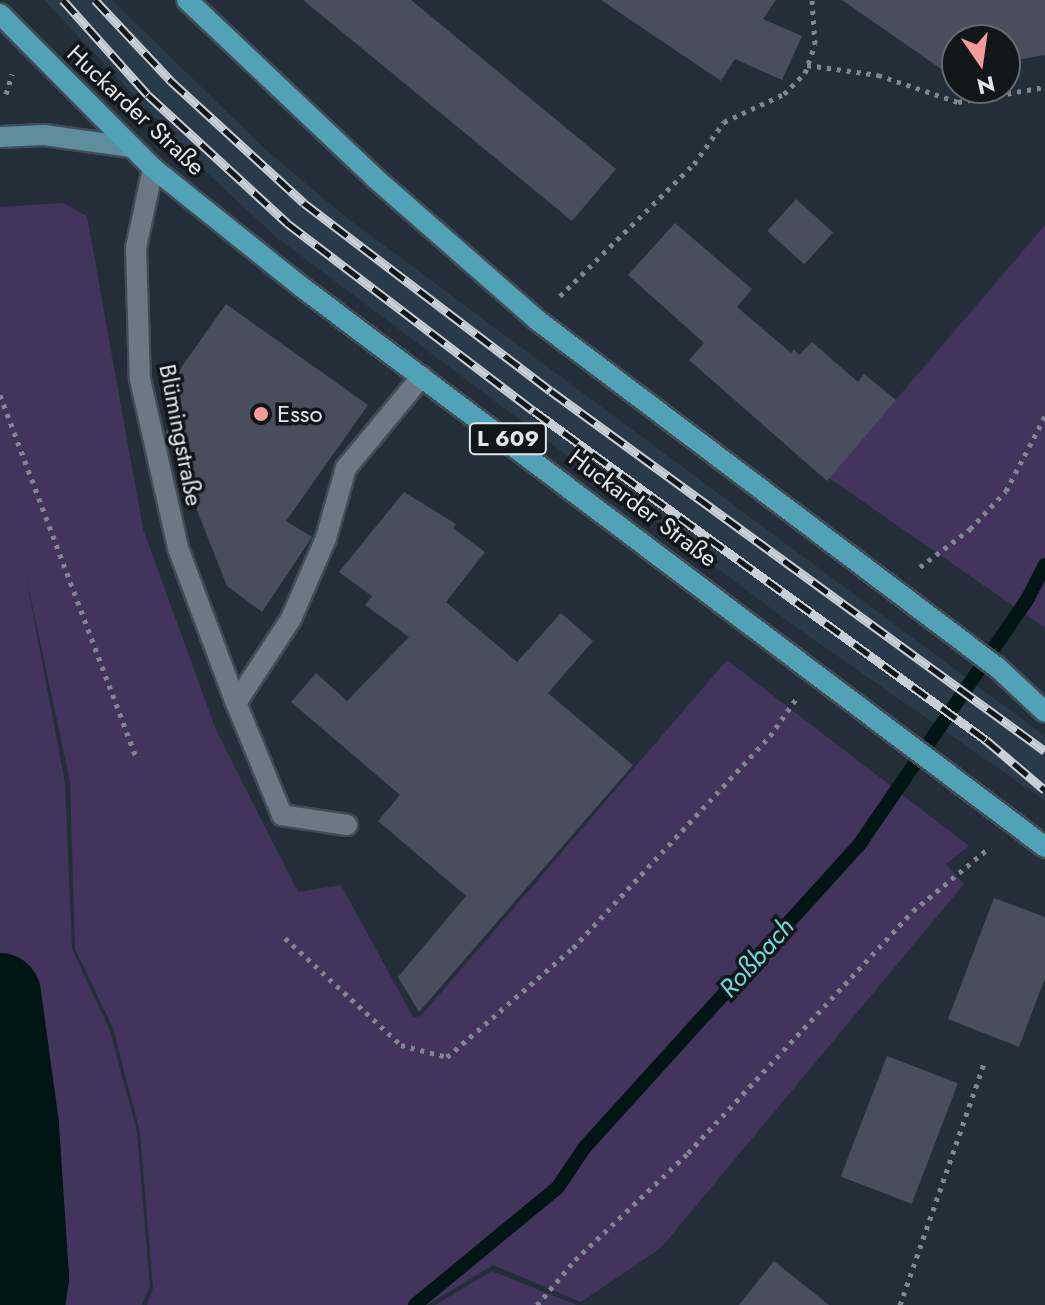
<!DOCTYPE html>
<html>
<head>
<meta charset="utf-8">
<style>
  body { margin:0 }
  #map { position:relative; width:1045px; height:1305px; overflow:hidden; background:#232e38; font-family:Jost,sans-serif }
  div>[style] { position:absolute }
  .built>* { inset:0; background:#2a3a48 }
  .green>* { inset:0; background:#42345c }
  .stream>* { height:14px; margin:-7px; padding:0 7px; transform-origin:7px; border-radius:7px; background:#011514 }
  .river>* { height:82px; margin:-41px; padding:0 41px; transform-origin:41px; border-radius:41px; background:#011514 }
  .building>* { inset:0; background:#494e5c; transform-origin:0 0 }
  .path>* { height:5px; margin-top:-2.5px; transform-origin:0; background:repeating-linear-gradient(90deg,#7f8891 0 4px,transparent 0 10px) }
  .roads { filter:drop-shadow(2px 0 #424c55) drop-shadow(-2px 0 #424c55) drop-shadow(0 2px #424c55) drop-shadow(0 -2px #424c55) }
  .lane>* { height:20px; margin:-10px; padding:0 10px; transform-origin:10px; border-radius:10px; background:#6c7985 }
  .street>* { height:20px; margin:-10px; padding:0 10px; transform-origin:10px; border-radius:10px; background:#6c7985 }
  .secondary>* { height:20px; margin:-10px; padding:0 10px; transform-origin:10px; border-radius:10px; background:#5e8d9e }
  .primary>* { height:20px; margin:-10px; padding:0 10px; transform-origin:10px; border-radius:10px; background:#51a1b7 }
  .rail>* { height:9px; margin-top:-4.5px; transform-origin:0; background:repeating-linear-gradient(90deg,#11161a 0 18px,#c8cfd7 0 36px); box-sizing:border-box; border-block:2px solid #c8cfd7 }
  .dots>* { width:22px; height:22px; translate:-50% -50%; box-sizing:border-box; border:4px solid #11161a; border-radius:50% }
  span { translate:-50% -50%; white-space:nowrap; text-align:center; line-height:1.15; -webkit-text-stroke:7px #11161a; paint-order:stroke }
  .shield-label span { padding:2px 6px; background:#11161a; border:2px solid; border-radius:6px; -webkit-text-stroke-width:0 }
  .shield-label { font-size:22px; color:#dfe6ed; font-weight:700 }
  .street-label { font-size:24px; color:#dfe6ed }
  .poi-label { font-size:24px; color:#dfe6ed }
  .left { translate:0 -50%; text-align:left }
  .water-label { font-size:26px; color:#6cded7; font-style:italic }
  .north { position:absolute; left:941px; top:24px; width:80px; height:80px; box-sizing:border-box; background:#11161a; border:2px solid #63696e; border-radius:50%; rotate:167deg; font-size:22px; font-weight:700; line-height:32px; text-align:center; color:#dfe6ed }
  .north::after { content:''; display:block; margin:auto; width:28px; height:36px; background:#f59b9a; clip-path:polygon(50% 0,100% 100%,50% 72%,0 100%) }
</style>
</head>
<body>
<div id="map">
  <div class="built">
    <div style="clip-path:polygon(44px 0,112px 0,265px 149px,347px 218px,1045px 736px,1045px 801px,793px 625px,276px 237px,207px 173px)"></div>
  </div>
  <div class="green">
    <div style="clip-path:polygon(63px 203px,87px 216px,143px 529px,216px 730px,298px 892px,341px 885px,413px 1017px,421px 1016px,727px 660px,969px 846px,946px 864px,964px 884px,661px 1248px,581px 1302px,493px 1265px,427px 1305px,147px 1305px,153px 1288px,140px 1132px,113px 1028px,75px 949px,70px 781px,25px 572px,65px 783px,72px 949px,110px 1031px,137px 1132px,150px 1286px,142px 1305px,0 1305px,0 207px)"></div>
    <div style="clip-path:polygon(1045px 225px,1045px 628px,829px 478px)"></div>
    <div style="clip-path:polygon(492px 1271px,577px 1305px,435px 1305px)"></div>
  </div>
  <div class="stream">
    <div style="left:415px;top:1305px;width:185px;rotate:-39.5deg"></div>
    <div style="left:558px;top:1187px;width:48px;rotate:-56deg"></div>
    <div style="left:585px;top:1147px;width:408px;rotate:-47.8deg"></div>
    <div style="left:859px;top:845px;width:297px;rotate:-55.6deg"></div>
    <div style="left:1027px;top:600px;width:39px;rotate:-63deg"></div>
  </div>
  <div class="river">
    <div style="left:0;top:994px;width:133px;rotate:82.2deg"></div>
    <div style="left:18px;top:1126px;width:151px;rotate:86.2deg"></div>
    <div style="left:28px;top:1277px;width:28px;rotate:98deg"></div>
  </div>
  <div class="building">
    <div style="clip-path:polygon(303px 0,411px 0,616px 169px,572px 221px)"></div>
    <div style="clip-path:polygon(601px 0,776px 0,763px 19px,802px 36px,782px 80px,735px 59px,721px 81px)"></div>
    <div style="clip-path:polygon(842px 0,1045px 0,1045px 55px,1005px 62px,1005px 40px,957px 40px,957px 80px)"></div>
    <div style="left:796px;top:199px;width:50px;height:43px;rotate:42deg"></div>
    <div style="clip-path:polygon(675px 223px,752px 289px,737px 307px,791px 353px,794px 349px,799px 355px,812px 342px,858px 382px,864px 374px,896px 400px,827px 481px,689px 360px,704px 343px,628px 275px)"></div>
    <div style="clip-path:polygon(226px 304px,368px 405px,286px 521px,312px 537px,262px 612px,227px 586px,166px 432px,180px 403px,164px 392px)"></div>
    <div style="clip-path:polygon(404px 492px,456px 524px,453px 528px,485px 552px,446px 602px,517px 662px,561px 613px,593px 641px,548px 693px,633px 765px,419px 1012px,398px 977px,466px 896px,378px 821px,400px 795px,291px 702px,316px 673px,347px 701px,409px 637px,365px 605px,372px 596px,339px 572px)"></div>
    <div style="clip-path:polygon(994px 898px,1045px 917px,1045px 978px,1019px 1047px,948px 1019px)"></div>
    <div style="left:887px;top:1056px;width:76px;height:129px;rotate:21deg"></div>
    <div style="clip-path:polygon(774px 1261px,829px 1305px,739px 1305px)"></div>
  </div>
  <div class="path">
    <div style="left:807px;top:65px;width:72px;rotate:8deg"></div>
    <div style="left:878px;top:75px;width:84px;rotate:18.6deg"></div>
    <div style="left:958px;top:102px;width:88px;rotate:-9.8deg"></div>
    <div style="left:6px;top:94px;width:21px;rotate:-73deg"></div>
    <div style="left:560px;top:296px;width:188px;rotate:-44.6deg"></div>
    <div style="left:694px;top:164px;width:52px;rotate:-54.5deg"></div>
    <div style="left:724px;top:122px;width:66px;rotate:-25deg"></div>
    <div style="left:784px;top:94px;width:30px;rotate:-45deg"></div>
    <div style="left:805px;top:73px;width:31px;rotate:-71deg"></div>
    <div style="left:815px;top:44px;width:44px;rotate:-93.9deg"></div>
    <div style="left:0;top:395px;width:387px;rotate:69.4deg"></div>
    <div style="left:920px;top:567px;width:63px;rotate:-37.2deg"></div>
    <div style="left:970px;top:529px;width:52px;rotate:-46.5deg"></div>
    <div style="left:1006px;top:491px;width:85px;rotate:-62.5deg"></div>
    <div style="left:285px;top:938px;width:158px;rotate:42.7deg"></div>
    <div style="left:401px;top:1045px;width:48px;rotate:14.6deg"></div>
    <div style="left:447px;top:1057px;width:167px;rotate:-40.9deg"></div>
    <div style="left:573px;top:948px;width:289px;rotate:-47.1deg"></div>
    <div style="left:770px;top:736px;width:45px;rotate:-54.9deg"></div>
    <div style="left:537px;top:1305px;width:59px;rotate:-49.8deg"></div>
    <div style="left:575px;top:1260px;width:156px;rotate:-43.4deg"></div>
    <div style="left:688px;top:1153px;width:330px;rotate:-47.1deg"></div>
    <div style="left:913px;top:911px;width:100px;rotate:-39.7deg"></div>
    <div style="left:900px;top:1305px;width:255px;rotate:-70.8deg"></div>
  </div>
  <div class="roads">
    <div class="lane">
      <div style="left:347px;top:825px;width:66px;rotate:-171.3deg"></div>
      <div style="left:282px;top:815px;width:121px;rotate:-112.3deg"></div>
      <div style="left:236px;top:703px;width:100px;rotate:-56.8deg"></div>
      <div style="left:291px;top:619px;width:88px;rotate:-66.6deg"></div>
      <div style="left:326px;top:538px;width:73px;rotate:-74.1deg"></div>
      <div style="left:346px;top:468px;width:119px;rotate:-50.4deg"></div>
    </div>
    <div class="street">
      <div style="left:153px;top:168px;width:82px;rotate:102deg"></div>
      <div style="left:136px;top:248px;width:131px;rotate:88.3deg"></div>
      <div style="left:140px;top:379px;width:173px;rotate:77.3deg"></div>
      <div style="left:178px;top:548px;width:165px;rotate:69.5deg"></div>
    </div>
    <div class="secondary">
      <div style="left:0;top:137px;width:44px;rotate:-2.6deg"></div>
      <div style="left:44px;top:135px;width:88px;rotate:7.9deg"></div>
    </div>
    <div class="primary">
      <div style="left:187px;top:0;width:259px;rotate:43.4deg"></div>
      <div style="left:375px;top:178px;width:215px;rotate:41.2deg"></div>
      <div style="left:537px;top:320px;width:578px;rotate:37.05deg"></div>
      <div style="left:998px;top:668px;width:64px;rotate:43.1deg"></div>
      <div style="left:0;top:14px;width:217px;rotate:45.2deg"></div>
      <div style="left:153px;top:168px;width:192px;rotate:38.7deg"></div>
      <div style="left:303px;top:288px;width:929px;rotate:36.99deg"></div>
    </div>
  </div>
  <div class="rail">
    <div style="left:63px;top:0;width:127px;rotate:48.2deg"></div>
    <div style="left:148px;top:95px;width:189px;rotate:42.6deg"></div>
    <div style="left:287px;top:223px;width:310px;rotate:37.3deg"></div>
    <div style="left:534px;top:411px;width:559px;rotate:36.05deg"></div>
    <div style="left:986px;top:740px;width:77px;rotate:40.3deg"></div>
    <div style="left:95px;top:0;width:111px;rotate:46.8deg"></div>
    <div style="left:171px;top:81px;width:180px;rotate:42.5deg"></div>
    <div style="left:304px;top:203px;width:310px;rotate:37.3deg"></div>
    <div style="left:551px;top:391px;width:611px;rotate:36.08deg"></div>
  </div>
  <div class="dots">
    <div style="left:261px;top:414px;background:#f59b9a"></div>
  </div>
  <div class="shield-label">
    <span style="left:508px;top:439px">L 609</span>
  </div>
  <div class="street-label">
    <span style="left:136px;top:110px;rotate:43deg">Huckarder Straße</span>
    <span style="left:181px;top:435px;rotate:79deg">Blümingstraße</span>
    <span style="left:643px;top:508px;rotate:37deg">Huckarder Straße</span>
  </div>
  <div class="poi-label">
    <span class="left" style="left:277px;top:414px">Esso</span>
  </div>
  <div class="water-label">
    <span style="left:757px;top:958px;rotate:-48deg">Roßbach</span>
  </div>
  <div class="north">N</div>
</div>
</body>
</html>
